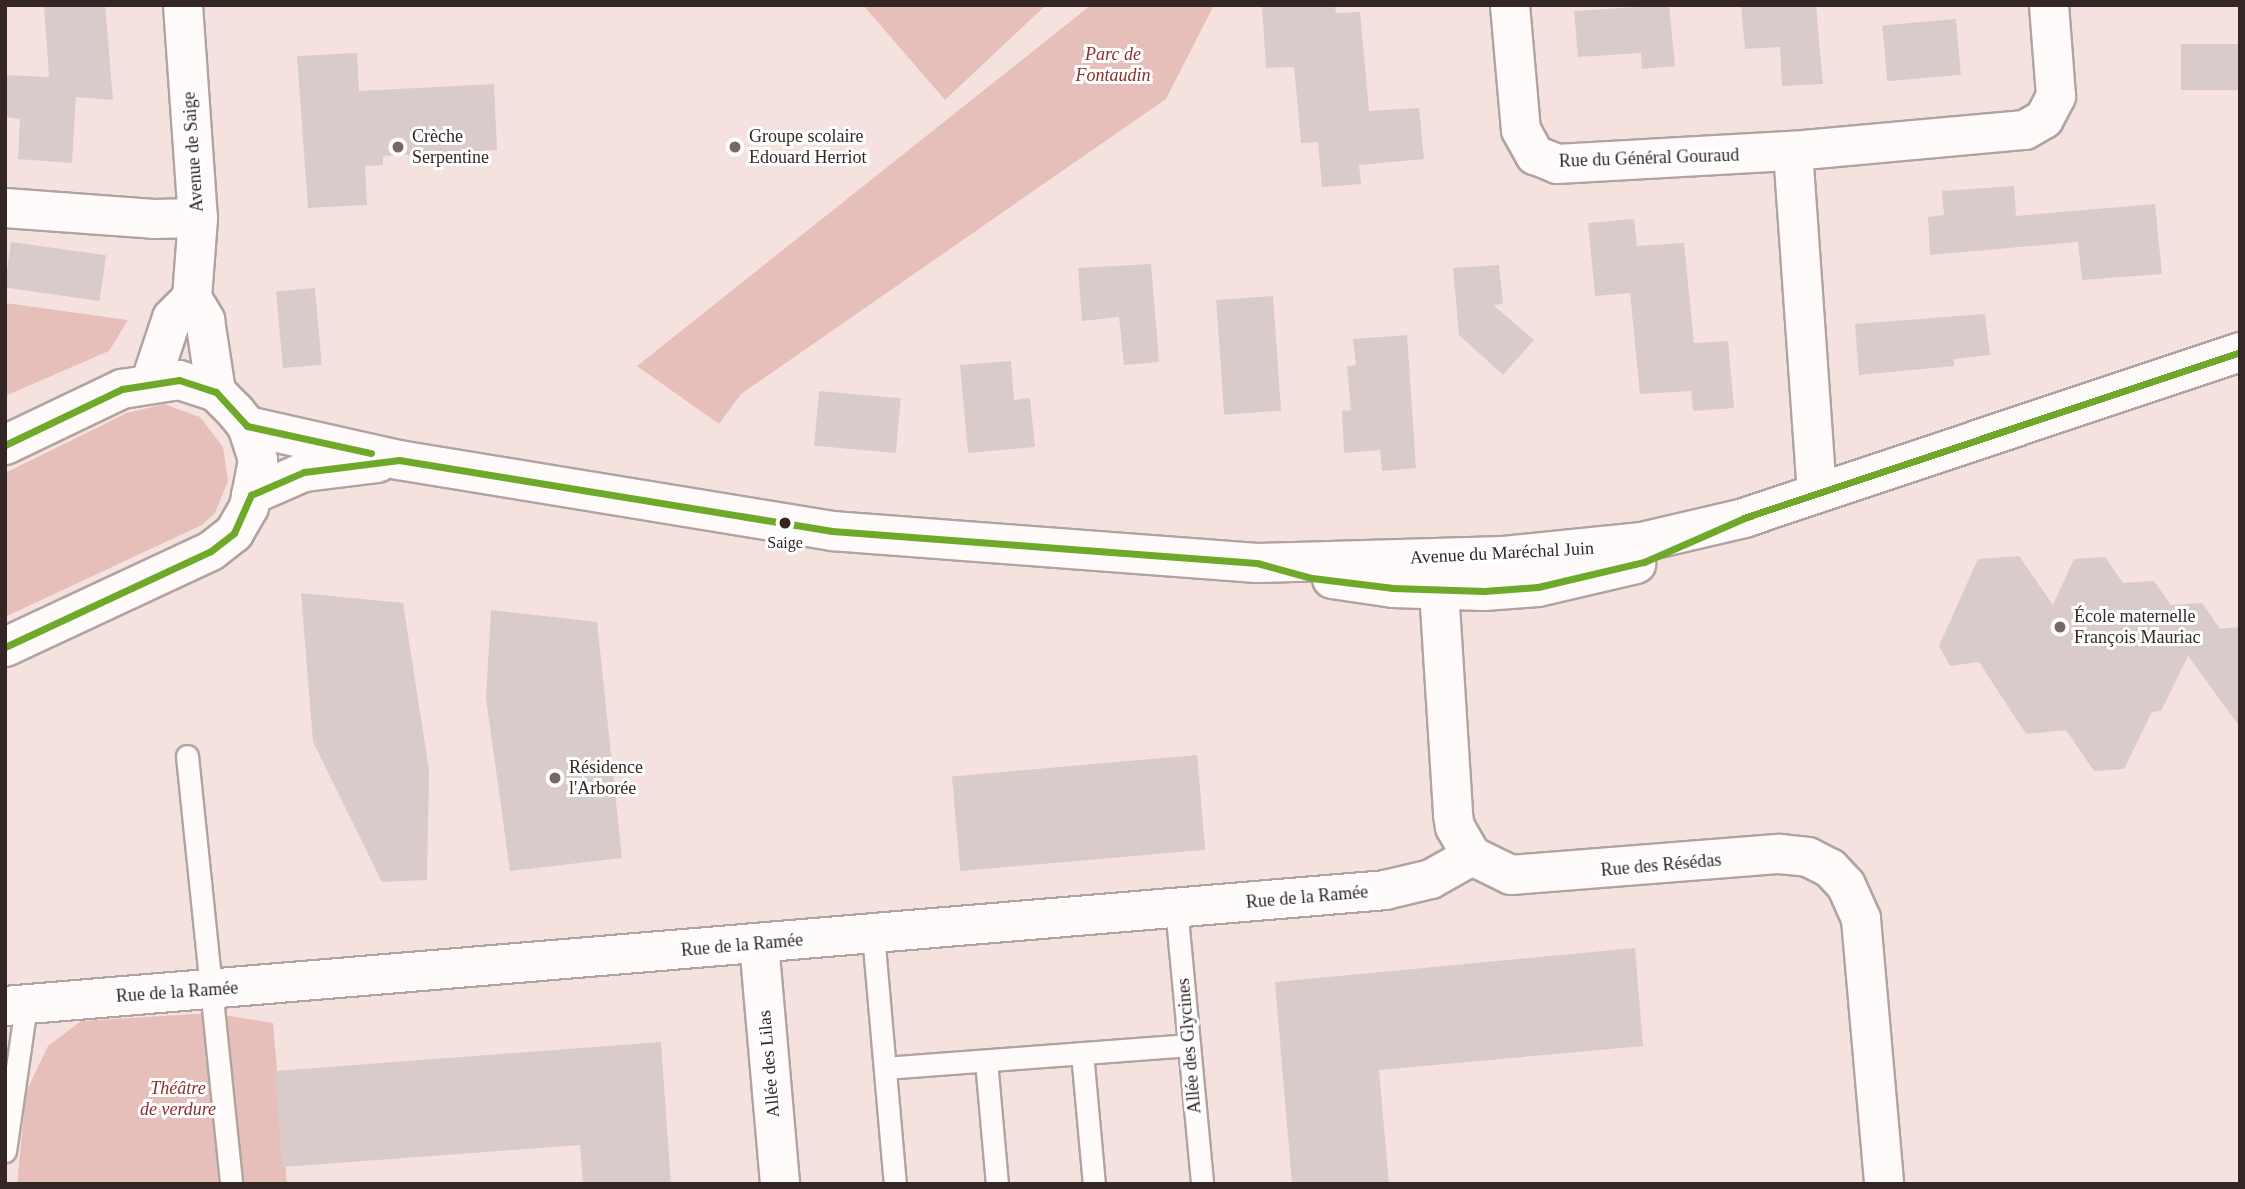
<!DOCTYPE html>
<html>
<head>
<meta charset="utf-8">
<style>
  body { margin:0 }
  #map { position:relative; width:2245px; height:1189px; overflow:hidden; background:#f5e2df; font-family:Georgia,serif }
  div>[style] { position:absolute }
  .green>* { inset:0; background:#e7bfba }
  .building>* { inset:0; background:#d9cbc9; transform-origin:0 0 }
  .roads { filter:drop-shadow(2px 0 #b1a3a1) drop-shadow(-2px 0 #b1a3a1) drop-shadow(0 2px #b1a3a1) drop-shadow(0 -2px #b1a3a1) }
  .service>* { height:21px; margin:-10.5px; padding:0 10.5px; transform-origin:10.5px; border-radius:10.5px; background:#fefbfa }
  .minor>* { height:38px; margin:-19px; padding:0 19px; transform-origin:19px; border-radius:19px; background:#fefbfa }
  .tertiary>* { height:38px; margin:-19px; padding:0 19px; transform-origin:19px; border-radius:19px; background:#fefbfa }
  .secondary>* { height:38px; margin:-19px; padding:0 19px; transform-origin:19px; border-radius:19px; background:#fefbfa }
  .bus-1>* { height:7px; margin:-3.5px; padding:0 3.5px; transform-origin:3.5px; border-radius:3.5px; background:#6fa92a }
  .dots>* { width:19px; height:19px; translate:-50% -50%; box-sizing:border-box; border:4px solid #fff; border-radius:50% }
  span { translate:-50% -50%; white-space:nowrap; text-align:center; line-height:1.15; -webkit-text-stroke:6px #fff; paint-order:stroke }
  .bus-label { font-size:16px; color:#332625 }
  .park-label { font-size:18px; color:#8f2d2a; font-style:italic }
  .poi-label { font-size:18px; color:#332625 }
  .left { translate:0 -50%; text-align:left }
  .street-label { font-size:18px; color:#332625 }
  .frame { position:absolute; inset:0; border:7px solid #332625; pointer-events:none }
</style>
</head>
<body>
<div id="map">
  <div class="green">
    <div style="clip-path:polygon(863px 5px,1046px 5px,945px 100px)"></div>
    <div style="clip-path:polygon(1091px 5px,1214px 5px,1166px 99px,741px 394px,719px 424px,637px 366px)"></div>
    <div style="clip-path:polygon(5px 303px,128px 320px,109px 351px,5px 396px)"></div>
    <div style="clip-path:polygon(164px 404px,200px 417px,223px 447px,228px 481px,215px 513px,202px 525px,5px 617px,5px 473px,127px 413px)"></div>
    <div style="clip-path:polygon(211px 1013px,273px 1023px,287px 1184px,17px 1184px,26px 1092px,48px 1046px,81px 1021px)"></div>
  </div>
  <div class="building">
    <div style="clip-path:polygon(44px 5px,105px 5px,113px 100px,76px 97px,72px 163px,18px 159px,20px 119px,5px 117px,5px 75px,49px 77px)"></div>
    <div style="clip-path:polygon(1262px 5px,1335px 5px,1336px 13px,1360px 12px,1369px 111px,1419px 108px,1424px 159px,1359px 165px,1361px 184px,1322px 187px,1318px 142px,1301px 143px,1294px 67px,1266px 68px)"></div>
    <div style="clip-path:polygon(1669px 5px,1675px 66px,1642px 69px,1641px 53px,1578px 57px,1574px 11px)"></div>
    <div style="clip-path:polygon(1741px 5px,1816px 5px,1823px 84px,1782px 86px,1780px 47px,1745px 49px)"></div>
    <div style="left:1956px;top:19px;width:56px;height:74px;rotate:85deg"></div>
    <div style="left:2240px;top:44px;width:46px;height:59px;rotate:90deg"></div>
    <div style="clip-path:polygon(357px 53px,359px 91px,494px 84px,497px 150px,383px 156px,383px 165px,365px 166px,367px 205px,308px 208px,297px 56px)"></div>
    <div style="clip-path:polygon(2014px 186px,2016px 216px,2155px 204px,2162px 274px,2082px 280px,2078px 242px,1930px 255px,1928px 217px,1944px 215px,1942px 191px)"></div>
    <div style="clip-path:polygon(1634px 219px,1637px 246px,1684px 243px,1694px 343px,1728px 341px,1734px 408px,1693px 411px,1691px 391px,1640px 394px,1630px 293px,1595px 296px,1588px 223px)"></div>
    <div style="left:11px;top:242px;width:96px;height:46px;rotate:8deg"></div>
    <div style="clip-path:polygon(1151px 264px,1159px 362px,1124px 365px,1119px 317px,1082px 321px,1078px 268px)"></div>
    <div style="clip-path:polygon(1499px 265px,1503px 304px,1493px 305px,1534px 340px,1503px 375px,1459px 335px,1453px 268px)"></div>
    <div style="left:315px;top:288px;width:77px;height:39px;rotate:85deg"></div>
    <div style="left:1273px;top:296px;width:115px;height:57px;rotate:86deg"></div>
    <div style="clip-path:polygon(1985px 314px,1990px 355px,1954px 359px,1954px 366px,1859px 375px,1855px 324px)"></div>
    <div style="clip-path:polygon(1407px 335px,1416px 468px,1382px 471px,1380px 450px,1344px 453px,1342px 411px,1351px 410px,1347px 366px,1356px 365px,1353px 339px)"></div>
    <div style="clip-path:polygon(1011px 361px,1014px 400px,1030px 398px,1035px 447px,968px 453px,960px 365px)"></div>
    <div style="left:819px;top:391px;width:82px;height:55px;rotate:5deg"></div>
    <div style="clip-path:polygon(2019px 556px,2053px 605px,2074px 559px,2105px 557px,2123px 583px,2154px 581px,2171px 605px,2202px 603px,2220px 629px,2240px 627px,2240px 727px,2188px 656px,2161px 711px,2152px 712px,2124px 769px,2094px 771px,2066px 730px,2026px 734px,1979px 662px,1950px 666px,1939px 646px,1978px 559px)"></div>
    <div style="clip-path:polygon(301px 593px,403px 603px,429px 770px,427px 880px,382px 882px,313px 742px)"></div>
    <div style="clip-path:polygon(491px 610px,597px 622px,622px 858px,510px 871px,486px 698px)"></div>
    <div style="left:1197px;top:755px;width:95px;height:246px;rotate:85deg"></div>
    <div style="clip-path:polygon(1635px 948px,1643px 1046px,1379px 1070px,1389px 1184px,1292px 1184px,1275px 982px)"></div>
    <div style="clip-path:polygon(661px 1042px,671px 1184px,583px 1184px,580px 1145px,282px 1167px,275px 1071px)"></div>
  </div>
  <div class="roads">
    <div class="service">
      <div style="left:187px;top:756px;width:430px;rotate:84.1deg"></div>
      <div style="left:1176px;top:907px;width:278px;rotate:84.6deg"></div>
      <div style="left:873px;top:934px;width:251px;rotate:85deg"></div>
      <div style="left:1082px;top:1053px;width:132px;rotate:84.8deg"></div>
      <div style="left:986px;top:1061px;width:123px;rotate:84.9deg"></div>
      <div style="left:885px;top:1068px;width:305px;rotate:-4.3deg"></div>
      <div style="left:5px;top:1151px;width:148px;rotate:-81.8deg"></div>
    </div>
    <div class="minor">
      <div style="left:1510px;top:5px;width:125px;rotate:85deg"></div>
      <div style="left:1521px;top:130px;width:29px;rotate:61deg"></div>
      <div style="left:1535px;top:155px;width:24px;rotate:22deg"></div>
      <div style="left:1557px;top:164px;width:236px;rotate:-3.2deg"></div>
      <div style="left:1793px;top:151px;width:233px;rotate:-5.2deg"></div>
      <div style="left:2025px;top:130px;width:22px;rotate:-30deg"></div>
      <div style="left:2044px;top:119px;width:26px;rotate:-62deg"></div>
      <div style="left:2056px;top:96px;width:91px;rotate:-94.4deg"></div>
      <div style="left:1793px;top:151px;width:343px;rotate:86deg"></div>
      <div style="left:5px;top:208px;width:149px;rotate:4.2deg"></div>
      <div style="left:154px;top:219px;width:44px;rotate:-1.3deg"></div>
      <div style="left:1437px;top:558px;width:257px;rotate:86.4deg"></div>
      <div style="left:1453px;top:815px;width:12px;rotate:81deg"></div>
      <div style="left:1455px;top:827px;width:34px;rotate:60deg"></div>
      <div style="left:1472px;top:856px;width:43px;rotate:26deg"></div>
      <div style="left:1511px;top:875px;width:270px;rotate:-4.5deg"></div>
      <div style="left:1780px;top:854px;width:28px;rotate:6deg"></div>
      <div style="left:1808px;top:857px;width:25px;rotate:27deg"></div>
      <div style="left:1830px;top:868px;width:23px;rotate:47deg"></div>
      <div style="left:1846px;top:885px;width:37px;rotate:66deg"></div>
      <div style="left:1861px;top:919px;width:266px;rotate:85deg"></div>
      <div style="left:759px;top:943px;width:242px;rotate:85deg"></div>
      <div style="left:5px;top:1006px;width:1385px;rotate:-4.8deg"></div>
      <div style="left:1385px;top:890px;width:47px;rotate:-13.4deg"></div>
      <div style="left:1431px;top:879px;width:47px;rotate:-29.3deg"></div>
    </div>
    <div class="tertiary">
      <div style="left:183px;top:5px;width:214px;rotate:86deg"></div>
      <div style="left:198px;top:218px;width:80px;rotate:94.3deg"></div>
      <div style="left:192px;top:298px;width:26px;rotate:59deg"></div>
      <div style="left:205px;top:320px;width:73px;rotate:81.3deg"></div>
      <div style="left:151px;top:381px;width:66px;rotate:-71.6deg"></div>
      <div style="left:172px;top:318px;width:28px;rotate:-45deg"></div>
    </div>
    <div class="secondary">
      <div style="left:247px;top:426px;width:156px;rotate:12.6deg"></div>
      <div style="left:399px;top:460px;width:439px;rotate:9.3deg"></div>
      <div style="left:832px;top:531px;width:426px;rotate:4.3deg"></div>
      <div style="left:1257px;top:563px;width:247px;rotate:-1.6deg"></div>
      <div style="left:1504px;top:556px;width:139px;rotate:-5.8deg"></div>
      <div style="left:1642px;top:542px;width:105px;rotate:-13.2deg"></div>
      <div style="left:1744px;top:518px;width:523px;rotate:-18.5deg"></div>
      <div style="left:5px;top:445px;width:130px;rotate:-25.6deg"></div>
      <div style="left:122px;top:389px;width:58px;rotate:-9deg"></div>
      <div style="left:179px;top:380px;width:39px;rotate:18deg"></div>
      <div style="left:216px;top:392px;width:27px;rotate:45deg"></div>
      <div style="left:235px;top:411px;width:19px;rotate:51deg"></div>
      <div style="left:247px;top:426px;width:36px;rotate:72deg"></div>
      <div style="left:258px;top:460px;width:48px;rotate:100.8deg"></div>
      <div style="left:249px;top:507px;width:30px;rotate:120deg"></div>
      <div style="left:234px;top:533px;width:29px;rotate:142deg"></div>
      <div style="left:211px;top:551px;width:227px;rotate:155deg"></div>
      <div style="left:251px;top:495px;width:58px;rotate:-23.5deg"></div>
      <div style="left:304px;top:472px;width:74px;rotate:-7deg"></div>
      <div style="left:1332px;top:579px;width:62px;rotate:8.4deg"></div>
      <div style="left:1393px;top:588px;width:91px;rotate:1.9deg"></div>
      <div style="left:1484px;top:591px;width:54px;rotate:-4.2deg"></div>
      <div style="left:1538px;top:587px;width:101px;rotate:-13.2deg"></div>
    </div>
  </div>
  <div class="bus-1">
    <div style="left:5px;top:445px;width:130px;rotate:-25.6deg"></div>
    <div style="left:122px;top:389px;width:58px;rotate:-9deg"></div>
    <div style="left:179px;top:380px;width:39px;rotate:18deg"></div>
    <div style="left:216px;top:392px;width:46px;rotate:47.6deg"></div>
    <div style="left:247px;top:426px;width:127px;rotate:12.3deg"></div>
    <div style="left:5px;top:647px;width:227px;rotate:-25deg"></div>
    <div style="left:211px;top:551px;width:29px;rotate:-38deg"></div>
    <div style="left:234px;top:533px;width:42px;rotate:-65.9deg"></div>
    <div style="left:251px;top:495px;width:58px;rotate:-23.5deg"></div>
    <div style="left:304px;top:472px;width:96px;rotate:-7.2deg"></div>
    <div style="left:399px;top:460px;width:439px;rotate:9.3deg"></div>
    <div style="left:832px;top:531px;width:426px;rotate:4.3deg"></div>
    <div style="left:1257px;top:563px;width:57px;rotate:15.3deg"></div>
    <div style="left:1312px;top:578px;width:82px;rotate:7deg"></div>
    <div style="left:1393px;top:588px;width:91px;rotate:1.9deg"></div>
    <div style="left:1484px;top:591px;width:54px;rotate:-4.2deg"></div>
    <div style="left:1538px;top:587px;width:109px;rotate:-13.3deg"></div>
    <div style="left:1644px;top:562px;width:109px;rotate:-23.7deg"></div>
    <div style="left:1744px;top:518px;width:523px;rotate:-18.5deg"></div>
  </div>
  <div class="dots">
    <div style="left:398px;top:147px;background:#776866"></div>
    <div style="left:735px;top:147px;background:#776866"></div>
    <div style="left:785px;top:523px;background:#332625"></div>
    <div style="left:2060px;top:627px;background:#776866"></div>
    <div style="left:555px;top:778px;background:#776866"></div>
  </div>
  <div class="bus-label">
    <span style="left:785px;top:543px">Saige</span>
  </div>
  <div class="park-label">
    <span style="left:1113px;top:65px">Parc de<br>Fontaudin</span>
    <span style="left:178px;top:1099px">Théâtre<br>de verdure</span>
  </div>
  <div class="poi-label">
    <span class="left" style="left:412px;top:147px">Crèche<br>Serpentine</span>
    <span class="left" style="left:749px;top:147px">Groupe scolaire<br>Edouard Herriot</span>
    <span class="left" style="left:2074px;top:627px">École maternelle<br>François Mauriac</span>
    <span class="left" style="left:569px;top:778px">Résidence<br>l'Arborée</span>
  </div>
  <div class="street-label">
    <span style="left:193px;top:152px;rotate:-94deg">Avenue de Saige</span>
    <span style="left:1649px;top:158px;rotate:-2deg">Rue du Général Gouraud</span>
    <span style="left:1502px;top:553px;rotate:-3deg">Avenue du Maréchal Juin</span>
    <span style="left:1661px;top:865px;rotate:-5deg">Rue des Résédas</span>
    <span style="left:1307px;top:897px;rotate:-5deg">Rue de la Ramée</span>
    <span style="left:742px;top:945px;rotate:-5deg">Rue de la Ramée</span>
    <span style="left:177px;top:992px;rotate:-4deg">Rue de la Ramée</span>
    <span style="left:1189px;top:1046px;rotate:-95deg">Allée des Glycines</span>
    <span style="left:769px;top:1064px;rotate:-95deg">Allée des Lilas</span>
  </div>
  <div class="frame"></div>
</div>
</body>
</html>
